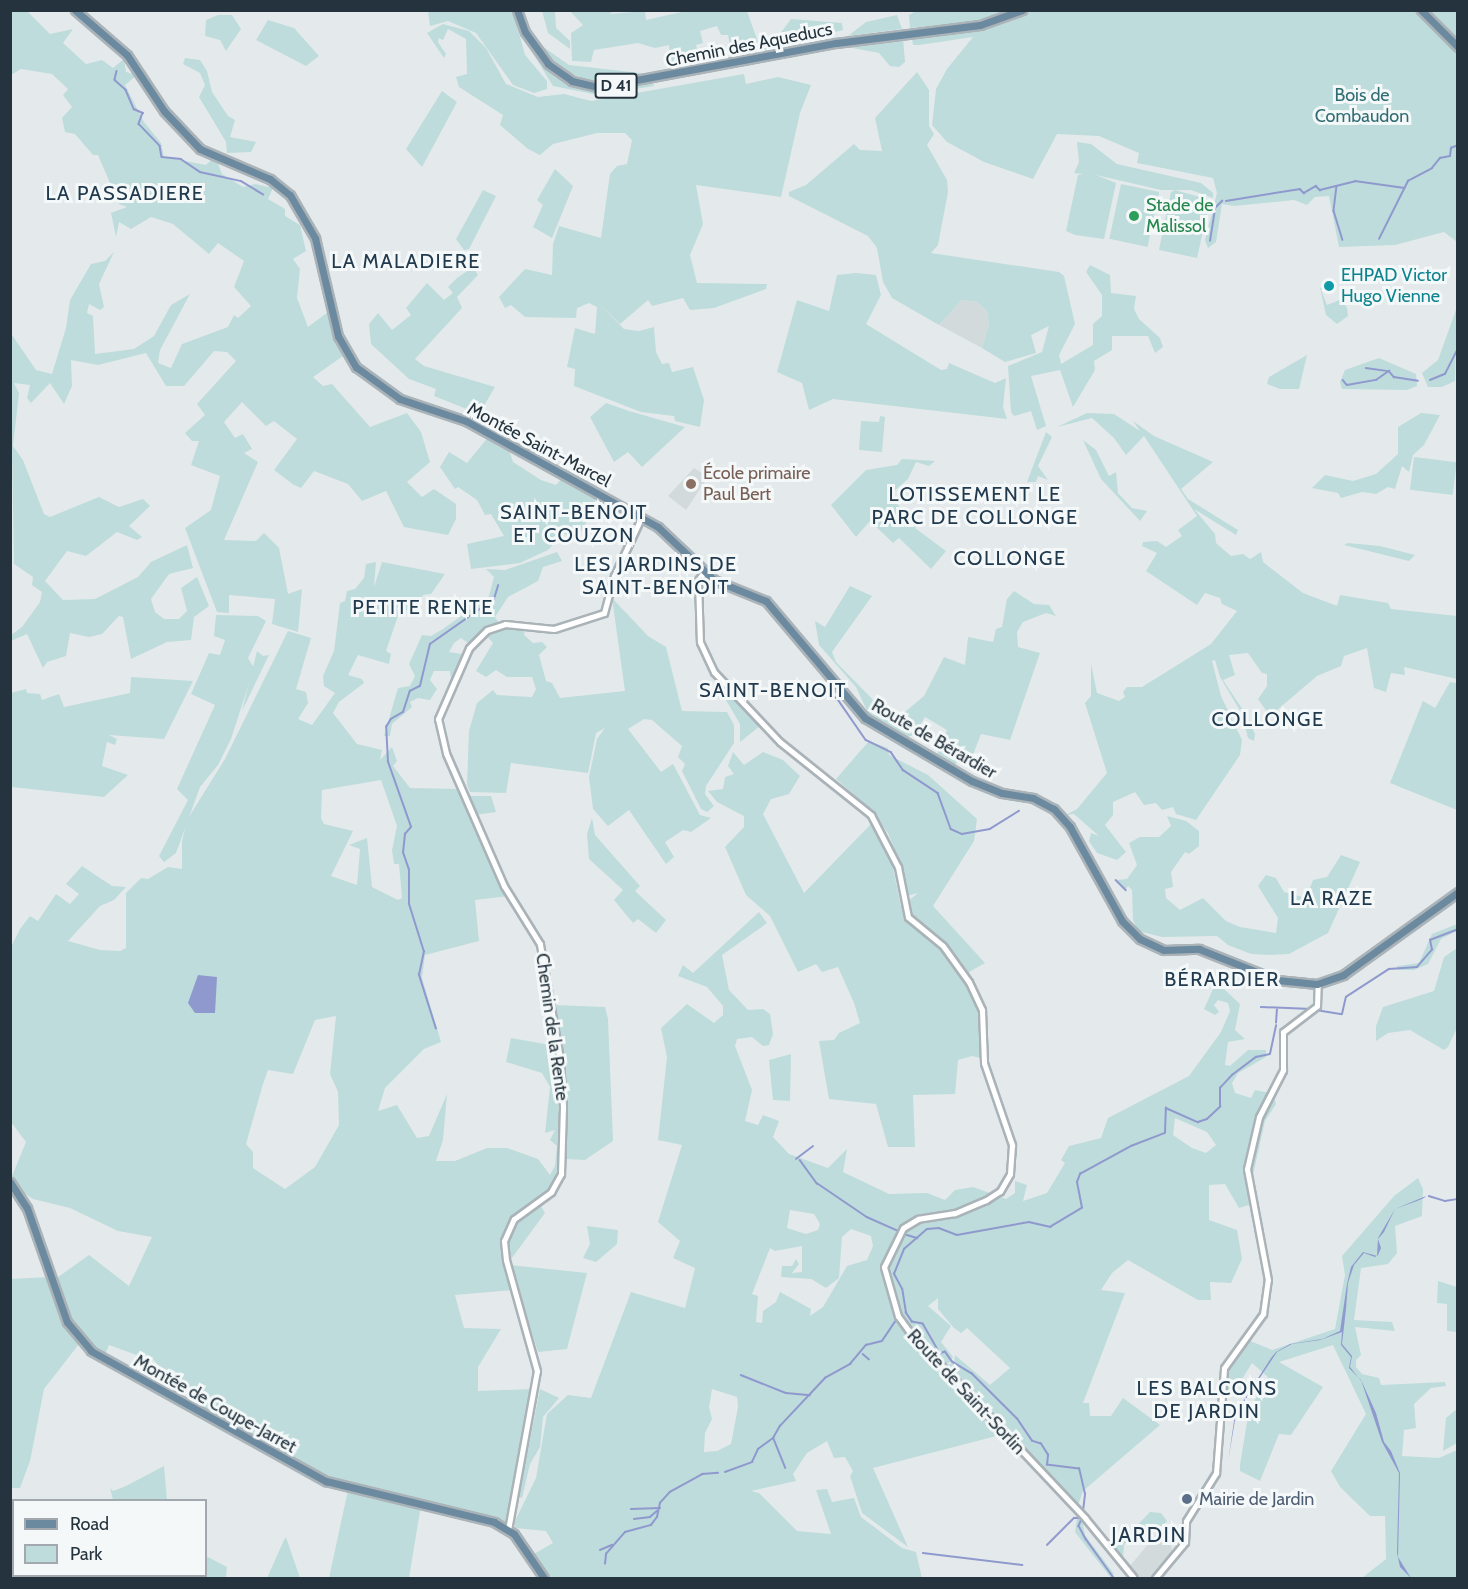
<!DOCTYPE html>
<html>
<head>
<meta charset="utf-8">
<style>
  body { margin:0 }
  #map { position:relative; width:1468px; height:1589px; overflow:hidden; background:#e4eaec; font-family:Cabin,sans-serif }
  div>[style] { position:absolute }
  .built>* { inset:0; background:#d2dadc }
  .green>* { inset:0; background:#bedcdb; transform-origin:0 0 }
  .water>* { inset:0; background:#8f99ce }
  .stream>* { height:1.5px; margin:-0.75px; padding:0 0.75px; transform-origin:0.75px; border-radius:0.75px; background:#8f99ce }
  .roads { filter:drop-shadow(2px 0 #aab3b8) drop-shadow(-2px 0 #aab3b8) drop-shadow(0 2px #aab3b8) drop-shadow(0 -2px #aab3b8) }
  .minor>* { height:5px; margin:-2.5px; padding:0 2.5px; transform-origin:2.5px; border-radius:2.5px; background:#fff }
  .major>* { height:7px; margin:-3.5px; padding:0 3.5px; transform-origin:3.5px; border-radius:3.5px; background:#6b899f }
  .dots>* { width:16px; height:16px; translate:-50% -50%; box-sizing:border-box; border:3px solid #f4f8f9; border-radius:50% }
  span { translate:-50% -50%; white-space:nowrap; text-align:center; line-height:1.15; -webkit-text-stroke:6px #f4f8f9; paint-order:stroke }
  .shield-label span { padding:2px 4px; background:#f4f8f9; border:2px solid; border-radius:4px; -webkit-text-stroke-width:0 }
  .shield-label { font-size:16px; color:#24333d; font-weight:700 }
  .street-label { font-size:18px; color:#24333d }
  .park-label { font-size:18px; color:#306d72 }
  .leisure-label { font-size:18px; color:#27864d }
  .left { translate:0 -50%; text-align:left }
  .culture-label { font-size:18px; color:#0d838f }
  .education-label { font-size:18px; color:#785e54 }
  .service-label { font-size:18px; color:#4e5e75 }
  .neighbourhood-label { font-size:20px; color:#213a4e; letter-spacing:1.5px }
  .quarter-label { font-size:21px; color:#213a4e; letter-spacing:1.5px }
  .frame { position:absolute; inset:0; border:12px solid #24333d; pointer-events:none }
  .legend { position:absolute; left:12px; top:1499px; width:195px; height:78px; box-sizing:border-box; background:#f4f8f9; border:2px solid #a1a9ae; margin:0; padding:8px 10px; list-style:none; font-size:18px; color:#24333d }
  .legend li { display:flex; align-items:center; gap:12px; height:30px }
  .legend b { width:30px; border:2px solid #a1a9ae }
</style>
</head>
<body>
<div id="map">
  <div class="built">
    <div style="clip-path:polygon(962px 300px,977px 302px,987px 311px,989px 324px,982px 348px,939px 325px)"></div>
    <div style="clip-path:polygon(694px 468px,708px 477px,686px 510px,668px 496px)"></div>
    <div style="clip-path:polygon(1159px 1531px,1161px 1535px,1168px 1534px,1173px 1553px,1152px 1578px,1137px 1578px,1129px 1567px)"></div>
  </div>
  <div class="green">
    <div style="clip-path:polygon(26px 10px,50px 34px,73px 29px,63px 43px,86px 64px,102px 60px,113px 68px,124px 59px,126px 72px,137px 75px,125px 85px,144px 122px,161px 143px,164px 157px,206px 165px,211px 160px,217px 161px,222px 174px,243px 187px,255px 184px,273px 188px,268px 199px,285px 209px,285px 216px,300px 225px,306px 251px,293px 259px,300px 269px,297px 298px,308px 327px,328px 312px,343px 356px,313px 377px,323px 386px,332px 384px,370px 427px,407px 413px,421px 432px,430px 462px,407px 482px,422px 497px,434px 489px,456px 504px,456px 519px,448px 535px,404px 527px,386px 491px,362px 501px,348px 484px,314px 471px,301px 488px,294px 485px,274px 470px,297px 439px,274px 421px,266px 426px,242px 402px,224px 422px,235px 438px,243px 434px,252px 449px,244px 453px,258px 462px,224px 540px,256px 541px,264px 533px,279px 548px,288px 594px,302px 589px,298px 632px,272px 624px,275px 599px,229px 595px,229px 613px,217px 612px,185px 528px,211px 510px,220px 476px,191px 465px,199px 441px,192px 441px,185px 433px,205px 415px,197px 404px,236px 361px,227px 352px,214px 351px,184px 386px,166px 386px,146px 353px,98px 365px,71px 360px,72px 386px,64px 404px,50px 383px,31px 403px,27px 398px,30px 385px,14px 383px,19px 393px,13px 446px,23px 460px,44px 514px,50px 517px,99px 497px,119px 507px,143px 499px,150px 506px,129px 526px,142px 537px,137px 540px,117px 532px,86px 556px,67px 551px,45px 581px,63px 600px,95px 599px,138px 577px,151px 562px,187px 545px,193px 568px,169px 574px,151px 599px,155px 612px,164px 619px,179px 619px,187px 611px,181px 588px,197px 577px,209px 606px,194px 617px,191px 640px,167px 642px,131px 659px,123px 617px,119px 616px,102px 634px,89px 637px,70px 633px,66px 656px,47px 662px,43px 668px,27px 634px,11px 641px,11px 635px,22px 627px,40px 602px,42px 592px,32px 585px,33px 577px,14px 564px,10px 332px,36px 370px,52px 374px,66px 328px,70px 300px,91px 264px,105px 261px,114px 252px,99px 284px,104px 307px,100px 310px,89px 304px,87px 313px,93px 316px,95px 354px,134px 349px,154px 336px,171px 305px,190px 294px,160px 350px,158px 363px,171px 368px,182px 344px,228px 327px,234px 315px,238px 318px,251px 306px,234px 287px,244px 261px,218px 243px,209px 254px,173px 224px,151px 217px,131px 229px,119px 222px,116px 237px,111px 213px,127px 207px,119px 204px,98px 155px,93px 155px,75px 134px,65px 132px,62px 118px,72px 107px,63px 95px,68px 89px,52px 74px,21px 69px,11px 75px,11px 11px)"></div>
    <div style="clip-path:polygon(918px 10px,1012px 11px,970px 23px,910px 28px,909px 15px)"></div>
    <div style="clip-path:polygon(428px 11px,513px 11px,525px 55px,547px 81px,547px 89px,534px 93px,513px 85px,476px 33px,448px 21px,430px 26px)"></div>
    <div style="clip-path:polygon(542px 11px,555px 11px,556px 28px,570px 41px,570px 49px,548px 33px)"></div>
    <div style="clip-path:polygon(613px 11px,610px 14px,645px 11px,646px 20px,686px 11px,747px 11px,758px 42px,731px 51px,728px 35px,721px 35px,717px 26px,700px 31px,703px 43px,696px 45px,700px 59px,684px 63px,671px 66px,669px 45px,655px 48px,638px 43px,594px 50px,591px 62px,572px 61px,571px 33px,583px 25px,570px 11px)"></div>
    <div style="clip-path:polygon(1032px 11px,1417px 11px,1457px 52px,1457px 242px,1444px 232px,1395px 245px,1339px 247px,1329px 196px,1315px 197px,1307px 205px,1294px 200px,1234px 206px,1222px 204px,1216px 242px,1208px 248px,1205px 240px,1217px 193px,1213px 178px,1137px 163px,1139px 153px,1099px 136px,1057px 134px,1033px 179px,984px 162px,947px 142px,932px 125px,936px 89px,947px 69px,973px 37px,919px 45px,913px 45px,912px 38px,996px 26px)"></div>
    <div style="clip-path:polygon(1426px 11px,1457px 11px,1457px 41px,1451px 32px)"></div>
    <div style="clip-path:polygon(218px 15px,232px 15px,241px 29px,226px 51px,220px 40px,205px 36px,206px 20px)"></div>
    <div style="clip-path:polygon(897px 15px,902px 29px,848px 36px,866px 22px)"></div>
    <div style="clip-path:polygon(791px 19px,842px 23px,843px 30px,747px 54px,742px 51px,777px 38px)"></div>
    <div style="clip-path:polygon(268px 20px,294px 28px,319px 56px,306px 66px,256px 40px)"></div>
    <div style="clip-path:polygon(443px 24px,469px 31px,486px 48px,506px 84px,538px 97px,564px 94px,591px 101px,744px 74px,746px 84px,778px 77px,811px 85px,800px 113px,781px 197px,696px 185px,703px 224px,690px 255px,697px 283px,767px 284px,766px 289px,714px 308px,690px 310px,683px 298px,652px 306px,648px 300px,620px 324px,598px 303px,624px 329px,639px 331px,654px 327px,656px 352px,662px 364px,669px 363px,672px 372px,693px 367px,704px 400px,700px 427px,675px 421px,674px 416px,641px 412px,574px 386px,575px 369px,567px 367px,575px 328px,595px 334px,597px 307px,589px 303px,577px 308px,576px 318px,525px 317px,511px 305px,505px 308px,499px 297px,525px 269px,552px 275px,553px 244px,559px 226px,601px 238px,610px 174px,617px 166px,627px 164px,632px 140px,625px 133px,597px 133px,553px 144px,540px 155px,528px 149px,500px 125px,503px 115px,459px 87px,456px 77px,467px 74px,466px 39px,448px 29px,443px 40px,439px 38px,438px 42px,446px 54px,444px 58px,427px 33px)"></div>
    <div style="clip-path:polygon(903px 38px,905px 62px,899px 67px,890px 66px,879px 53px,842px 46px)"></div>
    <div style="clip-path:polygon(525px 41px,552px 74px,578px 89px,600px 92px,653px 82px,654px 86px,598px 95px,553px 86px)"></div>
    <div style="clip-path:polygon(542px 46px,569px 65px,649px 74px,608px 82px,585px 80px,559px 67px,546px 55px)"></div>
    <div style="clip-path:polygon(185px 58px,200px 60px,207px 71px,212px 92px,228px 116px,235px 120px,230px 137px,256px 142px,251px 152px,227px 153px,226px 142px,199px 97px,205px 85px,200px 73px,183px 64px)"></div>
    <div style="clip-path:polygon(917px 72px,929px 90px,929px 126px,934px 134px,927px 145px,947px 180px,948px 192px,938px 245px,931px 253px,1059px 272px,1064px 276px,1075px 324px,1059px 355px,1061px 364px,1093px 345px,1093px 324px,1102px 316px,1102px 295px,1086px 272px,1090px 265px,1110px 275px,1111px 293px,1136px 296px,1134px 309px,1139px 319px,1160px 338px,1163px 347px,1155px 353px,1148px 336px,1112px 336px,1112px 350px,1094px 361px,1095px 370px,1073px 407px,1060px 370px,1031px 376px,1046px 426px,1037px 430px,1031px 411px,1014px 416px,1011px 412px,1008px 366px,1042px 352px,1049px 326px,1031px 335px,1036px 353px,1005px 362px,982px 348px,989px 324px,987px 311px,977px 302px,962px 300px,939px 325px,892px 298px,883px 282px,877px 248px,868px 236px,789px 196px,789px 192px,806px 185px,854px 144px,860px 150px,882px 151px,875px 118px)"></div>
    <div style="clip-path:polygon(442px 91px,457px 102px,422px 167px,406px 149px)"></div>
    <div style="clip-path:polygon(1077px 142px,1091px 144px,1117px 164px,1201px 183px,1213px 193px,1213px 198px,1191px 190px,1161px 190px,1096px 175px,1116px 183px,1104px 239px,1075px 235px,1066px 231px,1078px 175px,1083px 174px,1074px 173px,1079px 162px)"></div>
    <div style="clip-path:polygon(555px 169px,573px 186px,552px 238px,533px 227px,543px 205px,537px 200px)"></div>
    <div style="left:1121px;top:184px;width:39px;height:56px;rotate:12deg"></div>
    <div style="clip-path:polygon(483px 190px,496px 196px,469px 249px,464px 250px,456px 239px)"></div>
    <div style="clip-path:polygon(1175px 190px,1210px 200px,1197px 258px,1159px 250px,1171px 192px)"></div>
    <div style="clip-path:polygon(473px 267px,478px 275px,457px 297px,462px 308px,415px 359px,424px 366px,495px 387px,479px 414px,434px 396px,436px 389px,409px 379px,371px 344px,369px 324px,378px 313px,392px 330px,411px 315px,406px 308px,427px 283px,444px 300px,453px 293px,448px 287px,457px 278px)"></div>
    <div style="clip-path:polygon(856px 273px,876px 275px,881px 295px,866px 324px,941px 370px,947px 369px,949px 363px,995px 383px,1006px 378px,1003px 407px,1007px 419px,833px 399px,809px 410px,802px 383px,777px 372px,797px 300px,829px 311px,837px 275px)"></div>
    <div style="clip-path:polygon(1325px 287px,1321px 290px,1327px 305px,1342px 299px,1347px 308px,1348px 316px,1337px 324px,1326px 315px,1320px 288px)"></div>
    <div style="clip-path:polygon(1457px 307px,1455px 381px,1442px 387px,1428px 387px,1422px 373px,1438px 360px)"></div>
    <div style="clip-path:polygon(1307px 355px,1299px 389px,1280px 389px,1267px 384px,1269px 377px)"></div>
    <div style="clip-path:polygon(1379px 358px,1416px 374px,1417px 386px,1407px 390px,1342px 389px,1340px 382px,1345px 370px)"></div>
    <div style="clip-path:polygon(606px 403px,629px 411px,685px 427px,642px 467px,628px 452px,614px 462px,590px 417px)"></div>
    <div style="clip-path:polygon(1087px 413px,1114px 414px,1140px 431px,1133px 421px,1154px 436px,1213px 462px,1181px 489px,1188px 499px,1238px 530px,1236px 535px,1194px 509px,1215px 534px,1216px 543px,1231px 556px,1243px 554px,1250px 559px,1261px 552px,1263px 562px,1303px 593px,1337px 606px,1340px 595px,1388px 603px,1391px 609px,1457px 616px,1457px 679px,1404px 667px,1405px 675px,1391px 673px,1386px 692px,1374px 688px,1367px 648px,1344px 656px,1341px 666px,1317px 676px,1270px 716px,1258px 699px,1267px 686px,1267px 674px,1262px 673px,1248px 653px,1229px 655px,1235px 675px,1223px 680px,1245px 713px,1255px 734px,1254px 741px,1248px 738px,1242px 714px,1220px 677px,1215px 660px,1212px 661px,1221px 696px,1242px 740px,1240px 755px,1196px 820px,1176px 814px,1173px 807px,1162px 810px,1156px 803px,1144px 805px,1135px 792px,1113px 802px,1113px 815px,1105px 825px,1126px 852px,1117px 860px,1097px 853px,1089px 841px,1091px 833px,1099px 836px,1074px 814px,1066px 815px,1077px 809px,1107px 773px,1085px 703px,1091px 696px,1091px 664px,1097px 693px,1119px 701px,1125px 697px,1123px 692px,1127px 687px,1142px 687px,1211px 644px,1237px 611px,1222px 604px,1220px 598px,1205px 593px,1197px 605px,1146px 571px,1157px 553px,1142px 546px,1143px 542px,1157px 541px,1166px 547px,1182px 536px,1178px 530px,1197px 516px,1144px 436px,1126px 455px,1114px 438px,1092px 418px,1057px 427px)"></div>
    <div style="clip-path:polygon(1421px 413px,1440px 415px,1424px 445px,1413px 455px,1409px 472px,1402px 466px,1395px 489px,1388px 487px,1376px 494px,1362px 492px,1341px 498px,1338px 493px,1312px 488px,1325px 475px,1353px 481px,1376px 474px,1398px 454px,1398px 427px)"></div>
    <div style="clip-path:polygon(880px 416px,885px 417px,882px 452px,859px 450px,861px 421px,879px 422px)"></div>
    <div style="clip-path:polygon(1046px 432px,1052px 437px,1038px 466px,1048px 480px,1038px 476px,1036px 482px,1027px 482px)"></div>
    <div style="clip-path:polygon(489px 436px,508px 447px,513px 462px,541px 480px,556px 485px,563px 477px,595px 496px,595px 507px,576px 540px,564px 533px,548px 550px,520px 563px,471px 569px,467px 544px,504px 536px,491px 514px,485px 515px,477px 500px,458px 487px,455px 489px,440px 467px,449px 452px,467px 463px)"></div>
    <div style="clip-path:polygon(1083px 440px,1096px 450px,1109px 476px,1116px 472px,1118px 493px,1132px 508px,1147px 511px,1140px 521px,1101px 479px)"></div>
    <div style="left:1414px;top:457px;width:43px;height:33px;rotate:7deg"></div>
    <div style="clip-path:polygon(902px 459px,935px 461px,929px 466px,916px 462px,908px 479px,892px 493px,896px 497px,903px 490px,896px 503px,918px 524px,915px 528px,946px 551px,931px 569px,899px 538px,893px 543px,870px 521px,856px 537px,831px 505px,866px 470px,897px 465px)"></div>
    <div style="clip-path:polygon(1348px 543px,1380px 546px,1415px 555px,1409px 561px,1344px 545px)"></div>
    <div style="clip-path:polygon(557px 552px,562px 561px,543px 567px,538px 581px,508px 597px,495px 617px,499px 623px,468px 643px,461px 638px,454px 643px,449px 652px,462px 654px,451px 679px,450px 671px,434px 671px,430px 680px,437px 689px,430px 700px,418px 698px,410px 702px,412px 707px,392px 724px,390px 736px,384px 736px,398px 688px,410px 686px,415px 676px,409px 664px,422px 635px,431px 636px,443px 629px,489px 596px,494px 577px,486px 569px,505px 570px)"></div>
    <div style="clip-path:polygon(evenodd,376px 562px,374px 587px,382px 562px,445px 574px,431px 594px,423px 595px,416px 612px,396px 608px,399px 613px,386px 651px,391px 654px,389px 664px,358px 655px,348px 675px,362px 679px,364px 683px,339px 702px,333px 713px,357px 744px,382px 750px,380px 760px,392px 747px,397px 761px,393px 766px,410px 788px,458px 789px,508px 896px,475px 900px,479px 941px,425px 955px,422px 978px,441px 1042px,424px 1049px,385px 1088px,378px 1111px,397px 1105px,417px 1138px,429px 1136px,447px 1094px,443px 1140px,436px 1161px,455px 1161px,487px 1148px,507px 1148px,538px 1159px,550px 1175px,555px 1166px,557px 1146px,550px 1140px,555px 1130px,545px 1133px,550px 1087px,542px 1073px,506px 1062px,511px 1038px,556px 1046px,561px 1164px,547px 1192px,516px 1213px,505px 1227px,502px 1254px,512px 1290px,455px 1295px,464px 1328px,501px 1329px,478px 1367px,478px 1391px,532px 1389px,509px 1519px,505px 1522px,333px 1481px,191px 1405px,197px 1394px,179px 1383px,171px 1372px,164px 1372px,153px 1359px,143px 1376px,145px 1358px,109px 1345px,104px 1357px,95px 1351px,72px 1327px,54px 1280px,89px 1255px,129px 1286px,152px 1237px,118px 1231px,70px 1208px,33px 1199px,21px 1191px,12px 1176px,26px 1142px,11px 1122px,10px 949px,20px 929px,30px 916px,38px 921px,56px 894px,70px 904px,79px 894px,66px 884px,82px 866px,112px 886px,126px 887px,114px 900px,100px 906px,68px 941px,100px 950px,120px 951px,126px 948px,126px 893px,141px 878px,148px 879px,168px 867px,182px 869px,182px 841px,187px 820px,225px 759px,288px 631px,311px 638px,296px 689px,306px 692px,308px 703px,298px 719px,312px 725px,335px 693px,324px 686px,323px 676px,334px 651px,340px 603px,345px 601px,347px 591px,355px 589px,364px 578px,366px 564px,376px 562px,381px 780px,397px 826px,392px 850px,394px 864px,399px 864px,402px 898px,398px 900px,372px 887px,367px 838px,349px 845px,360px 849px,357px 885px,331px 876px,353px 831px,324px 824px,321px 818px,322px 790px,381px 780px,376px 562px,336px 1016px,330px 1074px,338px 1092px,339px 1125px,315px 1167px,285px 1189px,253px 1168px,253px 1152px,246px 1144px,263px 1084px,268px 1070px,293px 1074px,315px 1020px,336px 1016px)"></div>
    <div style="clip-path:polygon(850px 586px,872px 596px,832px 652px,836px 662px,879px 706px,899px 717px,924px 696px,944px 657px,965px 665px,968px 637px,993px 642px,996px 629px,1002px 627px,1007px 599px,1014px 591px,1034px 604px,1049px 605px,1056px 616px,1046px 613px,1023px 622px,1017px 632px,1018px 647px,1040px 653px,1010px 740px,981px 734px,969px 765px,957px 762px,954px 768px,936px 757px,947px 730px,925px 717px,914px 735px,904px 738px,869px 715px,856px 687px,819px 645px,815px 621px,825px 627px)"></div>
    <div style="clip-path:polygon(612px 598px,648px 636px,666px 647px,682px 711px,727px 712px,734px 725px,734px 743px,706px 786px,705px 794px,714px 806px,707px 812px,701px 809px,682px 771px,685px 764px,678px 757px,682px 746px,652px 720px,644px 719px,628px 729px,661px 772px,673px 764px,700px 815px,711px 818px,691px 832px,683px 830px,665px 842px,674px 857px,666px 864px,629px 810px,608px 826px,593px 809px,589px 777px,597px 739px,605px 728px,596px 733px,588px 773px,511px 763px,506px 793px,470px 792px,467px 785px,469px 731px,477px 703px,493px 690px,497px 695px,532px 697px,536px 689px,532px 677px,507px 677px,496px 670px,486px 677px,476px 671px,493px 643px,485px 634px,509px 626px,525px 629px,524px 635px,533px 643px,542px 642px,547px 647px,539px 655px,546px 681px,552px 683px,560px 698px,625px 691px)"></div>
    <div style="clip-path:polygon(216px 615px,258px 616px,266px 621px,248px 658px,254px 668px,231px 739px,218px 765px,200px 787px,176px 853px,164px 862px,159px 856px,188px 800px,177px 789px,215px 705px,191px 694px,209px 653px,220px 655px,225px 640px,214px 636px)"></div>
    <div style="clip-path:polygon(257px 651px,263px 656px,269px 655px,242px 711px)"></div>
    <div style="clip-path:polygon(131px 677px,193px 681px,164px 739px,109px 735px,117px 739px,115px 745px,107px 742px,102px 766px,128px 775px,104px 797px,12px 787px,11px 693px,26px 689px,27px 693px,40px 694px,42px 700px,59px 694px,64px 707px,130px 693px)"></div>
    <div style="clip-path:polygon(1450px 682px,1457px 683px,1457px 810px,1390px 783px,1423px 701px,1435px 708px)"></div>
    <div style="clip-path:polygon(719px 683px,760px 726px,740px 742px,740px 724px,717px 685px)"></div>
    <div style="clip-path:polygon(869px 741px,888px 748px,889px 755px,928px 775px,977px 819px,974px 841px,933px 906px,985px 963px,969px 972px,982px 1031px,981px 1058px,972px 1056px,958px 1060px,955px 1094px,913px 1095px,915px 1147px,888px 1147px,876px 1104px,829px 1099px,819px 1041px,834px 1040px,839px 1033px,860px 1023px,854px 1003px,838px 967px,822px 972px,816px 964px,798px 972px,770px 916px,746px 895px,725px 847px,744px 827px,744px 816px,717px 802px,708px 791px,723px 789px,725px 777px,734px 774px,728px 766px,733px 752px,744px 765px,763px 752px,783px 760px,800px 776px,789px 794px,771px 799px,763px 814px,804px 893px,873px 822px,890px 853px,901px 907px,918px 893px,907px 896px,900px 863px,888px 833px,868px 807px,836px 779px)"></div>
    <div style="clip-path:polygon(470px 796px,491px 796px,496px 812px,475px 815px,468px 799px)"></div>
    <div style="clip-path:polygon(1167px 816px,1186px 821px,1199px 831px,1199px 846px,1189px 854px,1185px 852px,1171px 872px,1173px 887px,1165px 889px,1166px 898px,1180px 910px,1203px 898px,1226px 921px,1240px 927px,1276px 933px,1278px 918px,1258px 886px,1266px 875px,1276px 878px,1284px 892px,1306px 898px,1313px 880px,1327px 877px,1341px 855px,1360px 862px,1328px 933px,1289px 954px,1270px 955px,1251px 954px,1228px 945px,1217px 936px,1162px 937px,1138px 931px,1133px 920px,1132px 890px,1128px 886px,1125px 890px,1117px 880px,1127px 879px,1137px 865px,1129px 843px,1140px 837px,1159px 837px,1171px 826px)"></div>
    <div style="clip-path:polygon(592px 818px,595px 835px,640px 886px,635px 891px,666px 920px,656px 933px,638px 919px,633px 923px,614px 900px,623px 890px,589px 859px,587px 834px)"></div>
    <div style="clip-path:polygon(evenodd,759px 912px,767px 923px,722px 955px,729px 990px,748px 1010px,763px 1009px,770px 1014px,773px 1034px,769px 1045px,763px 1046px,752px 1037px,737px 1039px,735px 1046px,752px 1090px,745px 1121px,758px 1125px,763px 1115px,779px 1121px,773px 1137px,789px 1154px,828px 1168px,847px 1149px,843px 1172px,889px 1194px,927px 1193px,945px 1200px,955px 1190px,973px 1187px,1006px 1199px,1015px 1193px,1015px 1181px,1027px 1185px,1023px 1201px,1047px 1193px,1065px 1163px,1061px 1160px,1069px 1146px,1101px 1138px,1108px 1118px,1189px 1076px,1221px 1032px,1230px 1011px,1228px 1003px,1218px 1000px,1214px 1005px,1219px 1012px,1215px 1015px,1204px 1009px,1213px 989px,1224px 989px,1240px 1004px,1235px 1030px,1245px 1039px,1228px 1042px,1225px 1065px,1230px 1066px,1248px 1050px,1266px 1050px,1266px 1057px,1238px 1073px,1232px 1083px,1235px 1093px,1251px 1098px,1255px 1090px,1269px 1093px,1252px 1129px,1246px 1163px,1249px 1205px,1239px 1208px,1225px 1184px,1209px 1185px,1209px 1220px,1237px 1230px,1242px 1259px,1231px 1283px,1210px 1282px,1211px 1300px,1198px 1300px,1128px 1260px,1112px 1273px,1101px 1290px,1125px 1293px,1083px 1403px,1089px 1403px,1090px 1416px,1111px 1416px,1123px 1398px,1160px 1425px,1083px 1491px,1077px 1508px,945px 1367px,954px 1362px,955px 1355px,990px 1385px,1010px 1368px,967px 1328px,961px 1333px,954px 1328px,938px 1309px,938px 1298px,928px 1306px,951px 1326px,941px 1342px,953px 1357px,949px 1363px,943px 1364px,898px 1318px,900px 1324px,906px 1335px,1004px 1434px,873px 1468px,908px 1547px,862px 1513px,850px 1476px,853px 1471px,845px 1457px,834px 1458px,827px 1441px,807px 1453px,793px 1474px,796px 1481px,751px 1491px,759px 1493px,797px 1531px,831px 1534px,816px 1490px,827px 1489px,832px 1502px,854px 1498px,861px 1517px,902px 1548px,916px 1552px,922px 1578px,546px 1578px,532px 1555px,553px 1543px,546px 1531px,515px 1528px,515px 1521px,536px 1478px,547px 1414px,568px 1395px,591px 1398px,631px 1292px,685px 1308px,695px 1268px,673px 1258px,680px 1241px,658px 1222px,682px 1145px,658px 1140px,667px 1057px,661px 1028px,687px 1004px,714px 1023px,723px 1015px,723px 1006px,707px 987px,678px 976px,683px 965px,693px 973px,759px 912px,1175px 1118px,1207px 1132px,1216px 1145px,1206px 1153px,1192px 1148px,1173px 1135px,1175px 1118px,759px 912px,790px 1210px,814px 1214px,820px 1224px,818px 1230px,806px 1234px,787px 1228px,790px 1210px,759px 912px,851px 1229px,871px 1236px,873px 1246px,867px 1260px,847px 1266px,823px 1307px,810px 1316px,811px 1309px,780px 1292px,776px 1302px,763px 1311px,762px 1323px,756px 1322px,758px 1296px,752px 1294px,770px 1248px,775px 1251px,802px 1246px,802px 1272px,792px 1273px,799px 1264px,796px 1259px,792px 1266px,782px 1266px,781px 1277px,811px 1279px,826px 1288px,839px 1278px,842px 1237px,851px 1229px,759px 912px,712px 1389px,737px 1397px,738px 1407px,731px 1444px,717px 1451px,704px 1452px,705px 1433px,712px 1419px,709px 1407px,712px 1389px)"></div>
    <div style="clip-path:polygon(1457px 924px,1457px 931px,1441px 939px,1428px 964px,1414px 970px,1397px 970px,1397px 966px,1419px 963px,1432px 934px)"></div>
    <div style="clip-path:polygon(1457px 948px,1457px 1028px,1448px 1047px,1444px 1050px,1410px 1030px,1388px 1033px,1376px 1041px,1376px 1026px,1383px 1007px,1434px 991px,1444px 957px)"></div>
    <div style="clip-path:polygon(553px 1005px,605px 1007px,608px 1019px,613px 1141px,585px 1160px,566px 1159px,565px 1098px)"></div>
    <div style="clip-path:polygon(791px 1054px,790px 1101px,773px 1100px,769px 1060px)"></div>
    <div style="clip-path:polygon(1273px 1094px,1276px 1104px,1265px 1121px,1253px 1175px,1262px 1230px,1249px 1172px,1260px 1120px)"></div>
    <div style="clip-path:polygon(1418px 1178px,1423px 1189px,1422px 1216px,1395px 1226px,1397px 1253px,1388px 1264px,1361px 1268px,1354px 1320px,1392px 1322px,1395px 1331px,1355px 1327px,1361px 1355px,1356px 1360px,1356px 1367px,1362px 1374px,1379px 1378px,1381px 1385px,1445px 1382px,1446px 1386px,1431px 1388px,1414px 1404px,1416px 1428px,1404px 1430px,1402px 1456px,1439px 1458px,1457px 1450px,1457px 1578px,1362px 1578px,1386px 1559px,1385px 1516px,1370px 1516px,1340px 1487px,1331px 1471px,1366px 1414px,1333px 1345px,1279px 1362px,1323px 1387px,1291px 1435px,1279px 1434px,1260px 1481px,1240px 1471px,1240px 1465px,1249px 1410px,1268px 1377px,1252px 1363px,1239px 1384px,1224px 1394px,1226px 1371px,1248px 1340px,1272px 1350px,1335px 1329px,1345px 1275px,1342px 1256px,1394px 1196px)"></div>
    <div style="clip-path:polygon(539px 1203px,545px 1213px,509px 1262px,509px 1233px,519px 1217px)"></div>
    <div style="clip-path:polygon(587px 1226px,618px 1230px,617px 1244px,596px 1262px,583px 1258px,590px 1244px)"></div>
    <div style="clip-path:polygon(510px 1265px,587px 1273px,567px 1349px,538px 1352px)"></div>
    <div style="clip-path:polygon(50px 1277px,64px 1321px,79px 1344px,44px 1389px,30px 1461px,20px 1488px,10px 1488px,10px 1279px)"></div>
    <div style="clip-path:polygon(1438px 1281px,1457px 1287px,1457px 1332px,1447px 1331px,1447px 1304px,1437px 1303px)"></div>
    <div style="clip-path:polygon(540px 1389px,559px 1398px,543px 1417px,540px 1447px,530px 1464px,522px 1498px,519px 1497px)"></div>
    <div style="clip-path:polygon(1457px 1409px,1457px 1443px,1443px 1451px,1446px 1418px)"></div>
    <div style="clip-path:polygon(164px 1466px,167px 1500px,113px 1500px,110px 1488px,113px 1491px,126px 1486px)"></div>
    <div style="clip-path:polygon(348px 1490px,421px 1505px,409px 1578px,329px 1578px)"></div>
    <div style="clip-path:polygon(1150px 1512px,1161px 1513px,1167px 1521px,1149px 1537px,1135px 1533px,1124px 1545px,1123px 1557px,1115px 1548px)"></div>
    <div style="clip-path:polygon(1077px 1518px,1082px 1520px,1085px 1535px,1114px 1574px,1111px 1578px,1075px 1532px)"></div>
    <div style="clip-path:polygon(286px 1537px,300px 1578px,267px 1578px,284px 1540px)"></div>
    <div style="clip-path:polygon(206px 1556px,227px 1567px,226px 1578px,134px 1578px,134px 1576px,206px 1576px)"></div>
  </div>
  <div class="water">
    <div style="clip-path:polygon(198px 975px,217px 977px,215px 1013px,195px 1013px,188px 1003px)"></div>
    <div style="clip-path:polygon(1426px 1196px,1424px 1198px,1417px 1201px,1395px 1209px,1384px 1232px,1378px 1239px,1381px 1248px,1378px 1255px,1375px 1257px,1364px 1253px,1354px 1265px,1348px 1283px,1346px 1309px,1342px 1344px,1352px 1356px,1350px 1367px,1362px 1382px,1376px 1413px,1384px 1442px,1391px 1451px,1400px 1473px,1398px 1557px,1411px 1578px,1400px 1567px,1397px 1553px,1399px 1473px,1382px 1442px,1361px 1380px,1349px 1368px,1351px 1357px,1341px 1345px,1342px 1332px,1320px 1340px,1292px 1344px,1277px 1352px,1236px 1414px,1228px 1462px,1235px 1414px,1271px 1358px,1276px 1352px,1290px 1344px,1322px 1339px,1340px 1331px,1347px 1284px,1351px 1267px,1363px 1252px,1377px 1256px,1378px 1238px,1395px 1209px)"></div>
  </div>
  <div class="stream">
    <div style="left:117px;top:71px;width:9px;rotate:103deg"></div>
    <div style="left:115px;top:80px;width:15px;rotate:42deg"></div>
    <div style="left:126px;top:90px;width:21px;rotate:67deg"></div>
    <div style="left:134px;top:109px;width:10px;rotate:24deg"></div>
    <div style="left:143px;top:113px;width:12px;rotate:110deg"></div>
    <div style="left:139px;top:124px;width:30px;rotate:46deg"></div>
    <div style="left:160px;top:146px;width:11px;rotate:80deg"></div>
    <div style="left:162px;top:157px;width:19px;rotate:6deg"></div>
    <div style="left:181px;top:159px;width:23px;rotate:34deg"></div>
    <div style="left:200px;top:172px;width:42px;rotate:12.4deg"></div>
    <div style="left:241px;top:181px;width:26px;rotate:31deg"></div>
    <div style="left:1337px;top:186px;width:25px;rotate:97deg"></div>
    <div style="left:1334px;top:211px;width:30px;rotate:73deg"></div>
    <div style="left:1226px;top:201px;width:75px;rotate:-9.2deg"></div>
    <div style="left:1300px;top:189px;width:6px;rotate:45deg"></div>
    <div style="left:1304px;top:193px;width:14px;rotate:-30deg"></div>
    <div style="left:1316px;top:186px;width:6px;rotate:45deg"></div>
    <div style="left:1320px;top:190px;width:36px;rotate:-14deg"></div>
    <div style="left:1355px;top:181px;width:50px;rotate:8deg"></div>
    <div style="left:1379px;top:239px;width:65px;rotate:-63.4deg"></div>
    <div style="left:1408px;top:181px;width:27px;rotate:-28deg"></div>
    <div style="left:1432px;top:168px;width:13px;rotate:-51deg"></div>
    <div style="left:1440px;top:158px;width:10px;rotate:-11deg"></div>
    <div style="left:1450px;top:156px;width:8px;rotate:-83deg"></div>
    <div style="left:1451px;top:148px;width:8px;rotate:-23deg"></div>
    <div style="left:1210px;top:241px;width:33px;rotate:-81deg"></div>
    <div style="left:1215px;top:208px;width:10px;rotate:-45deg"></div>
    <div style="left:1366px;top:368px;width:22px;rotate:8deg"></div>
    <div style="left:1343px;top:380px;width:6px;rotate:51deg"></div>
    <div style="left:1347px;top:385px;width:29px;rotate:-10deg"></div>
    <div style="left:1376px;top:380px;width:16px;rotate:-35deg"></div>
    <div style="left:1389px;top:371px;width:8px;rotate:50deg"></div>
    <div style="left:1394px;top:377px;width:24px;rotate:9deg"></div>
    <div style="left:1430px;top:380px;width:16px;rotate:-22deg"></div>
    <div style="left:1445px;top:374px;width:29px;rotate:-63deg"></div>
    <div style="left:823px;top:694px;width:15px;rotate:16deg"></div>
    <div style="left:837px;top:698px;width:51px;rotate:55.4deg"></div>
    <div style="left:866px;top:740px;width:28px;rotate:26deg"></div>
    <div style="left:891px;top:752px;width:22px;rotate:56deg"></div>
    <div style="left:903px;top:770px;width:42px;rotate:33.3deg"></div>
    <div style="left:938px;top:793px;width:38px;rotate:70deg"></div>
    <div style="left:951px;top:829px;width:12px;rotate:24deg"></div>
    <div style="left:962px;top:834px;width:28px;rotate:-10deg"></div>
    <div style="left:990px;top:829px;width:34px;rotate:-32deg"></div>
    <div style="left:1116px;top:880px;width:14px;rotate:45deg"></div>
    <div style="left:1261px;top:1007px;width:50px;rotate:2.3deg"></div>
    <div style="left:1316px;top:1010px;width:26px;rotate:9deg"></div>
    <div style="left:1342px;top:1014px;width:17px;rotate:-77deg"></div>
    <div style="left:1346px;top:997px;width:51px;rotate:-33.1deg"></div>
    <div style="left:1389px;top:969px;width:28px;rotate:-4deg"></div>
    <div style="left:1417px;top:967px;width:23px;rotate:-49deg"></div>
    <div style="left:1432px;top:950px;width:10px;rotate:-101deg"></div>
    <div style="left:1430px;top:940px;width:30px;rotate:-21deg"></div>
    <div style="left:1276px;top:1023px;width:13px;rotate:-86deg"></div>
    <div style="left:436px;top:1029px;width:57px;rotate:-107.5deg"></div>
    <div style="left:419px;top:975px;width:24px;rotate:-78deg"></div>
    <div style="left:424px;top:952px;width:50px;rotate:-107.4deg"></div>
    <div style="left:409px;top:904px;width:34px;rotate:-90deg"></div>
    <div style="left:409px;top:870px;width:18px;rotate:-109deg"></div>
    <div style="left:403px;top:853px;width:19px;rotate:-84deg"></div>
    <div style="left:405px;top:834px;width:9px;rotate:-49deg"></div>
    <div style="left:411px;top:827px;width:69px;rotate:-109.5deg"></div>
    <div style="left:388px;top:762px;width:35px;rotate:-93deg"></div>
    <div style="left:386px;top:727px;width:9px;rotate:-58deg"></div>
    <div style="left:391px;top:719px;width:14px;rotate:-30deg"></div>
    <div style="left:403px;top:712px;width:22px;rotate:-72deg"></div>
    <div style="left:410px;top:691px;width:11px;rotate:-27deg"></div>
    <div style="left:420px;top:686px;width:43px;rotate:-76.6deg"></div>
    <div style="left:430px;top:644px;width:78px;rotate:-35.1deg"></div>
    <div style="left:494px;top:599px;width:14px;rotate:-73deg"></div>
    <div style="left:1261px;top:1122px;width:5px;rotate:-68deg"></div>
    <div style="left:796px;top:1159px;width:21px;rotate:-37deg"></div>
    <div style="left:800px;top:1160px;width:29px;rotate:54deg"></div>
    <div style="left:817px;top:1183px;width:60px;rotate:34.2deg"></div>
    <div style="left:867px;top:1217px;width:35px;rotate:24deg"></div>
    <div style="left:1250px;top:1171px;width:10px;rotate:-84deg"></div>
    <div style="left:1429px;top:1196px;width:17px;rotate:17deg"></div>
    <div style="left:1445px;top:1201px;width:13px;rotate:-9deg"></div>
    <div style="left:904px;top:1234px;width:14px;rotate:17deg"></div>
    <div style="left:863px;top:1354px;width:8px;rotate:40deg"></div>
    <div style="left:741px;top:1375px;width:48px;rotate:21.8deg"></div>
    <div style="left:786px;top:1393px;width:24px;rotate:5deg"></div>
    <div style="left:774px;top:1439px;width:31px;rotate:68deg"></div>
    <div style="left:725px;top:1472px;width:29px;rotate:-20deg"></div>
    <div style="left:752px;top:1462px;width:14px;rotate:-65deg"></div>
    <div style="left:758px;top:1449px;width:19px;rotate:-36deg"></div>
    <div style="left:773px;top:1438px;width:14px;rotate:-60deg"></div>
    <div style="left:780px;top:1426px;width:66px;rotate:-46.8deg"></div>
    <div style="left:825px;top:1378px;width:29px;rotate:-29deg"></div>
    <div style="left:850px;top:1364px;width:25px;rotate:-50deg"></div>
    <div style="left:866px;top:1345px;width:16px;rotate:-14deg"></div>
    <div style="left:882px;top:1341px;width:23px;rotate:-56deg"></div>
    <div style="left:631px;top:1509px;width:29px;rotate:-2deg"></div>
    <div style="left:1083px;top:1511px;width:17px;rotate:-83deg"></div>
    <div style="left:1085px;top:1494px;width:26px;rotate:-103deg"></div>
    <div style="left:1079px;top:1469px;width:32px;rotate:-173deg"></div>
    <div style="left:1047px;top:1465px;width:10px;rotate:-84deg"></div>
    <div style="left:1048px;top:1455px;width:13px;rotate:-122deg"></div>
    <div style="left:1041px;top:1444px;width:9px;rotate:-162deg"></div>
    <div style="left:1032px;top:1441px;width:27px;rotate:-124deg"></div>
    <div style="left:1017px;top:1419px;width:64px;rotate:-135deg"></div>
    <div style="left:972px;top:1374px;width:23px;rotate:-149deg"></div>
    <div style="left:952px;top:1362px;width:12px;rotate:-125deg"></div>
    <div style="left:945px;top:1352px;width:5px;rotate:158deg"></div>
    <div style="left:940px;top:1354px;width:34px;rotate:-120deg"></div>
    <div style="left:923px;top:1324px;width:11px;rotate:-170deg"></div>
    <div style="left:912px;top:1322px;width:11px;rotate:-124deg"></div>
    <div style="left:906px;top:1313px;width:24px;rotate:-99deg"></div>
    <div style="left:902px;top:1289px;width:17px;rotate:-118deg"></div>
    <div style="left:894px;top:1274px;width:27px;rotate:-68deg"></div>
    <div style="left:904px;top:1249px;width:30px;rotate:-41deg"></div>
    <div style="left:927px;top:1229px;width:12px;rotate:-5deg"></div>
    <div style="left:939px;top:1228px;width:19px;rotate:21deg"></div>
    <div style="left:957px;top:1235px;width:73px;rotate:-10.2deg"></div>
    <div style="left:1029px;top:1222px;width:22px;rotate:13deg"></div>
    <div style="left:1050px;top:1227px;width:37px;rotate:-31deg"></div>
    <div style="left:1082px;top:1208px;width:26px;rotate:-101deg"></div>
    <div style="left:1077px;top:1182px;width:9px;rotate:-69deg"></div>
    <div style="left:1080px;top:1174px;width:58px;rotate:-28.8deg"></div>
    <div style="left:1131px;top:1146px;width:36px;rotate:-21deg"></div>
    <div style="left:1165px;top:1133px;width:25px;rotate:-88deg"></div>
    <div style="left:1166px;top:1108px;width:35px;rotate:24deg"></div>
    <div style="left:1198px;top:1122px;width:9px;rotate:-18deg"></div>
    <div style="left:1207px;top:1119px;width:18px;rotate:-43deg"></div>
    <div style="left:1220px;top:1107px;width:19px;rotate:-90deg"></div>
    <div style="left:1220px;top:1088px;width:18px;rotate:-47deg"></div>
    <div style="left:1232px;top:1075px;width:30px;rotate:-37deg"></div>
    <div style="left:1256px;top:1057px;width:14px;rotate:-12deg"></div>
    <div style="left:1270px;top:1054px;width:29px;rotate:-78deg"></div>
    <div style="left:634px;top:1519px;width:16px;rotate:-7deg"></div>
    <div style="left:650px;top:1517px;width:9px;rotate:-41deg"></div>
    <div style="left:1082px;top:1519px;width:8px;rotate:113deg"></div>
    <div style="left:1079px;top:1526px;width:15px;rotate:62deg"></div>
    <div style="left:1086px;top:1539px;width:48px;rotate:54.3deg"></div>
    <div style="left:1047px;top:1545px;width:38px;rotate:-45deg"></div>
    <div style="left:1074px;top:1518px;width:8px"></div>
    <div style="left:600px;top:1550px;width:13px;rotate:-23deg"></div>
    <div style="left:923px;top:1553px;width:100px;rotate:6.9deg"></div>
    <div style="left:605px;top:1564px;width:10px;rotate:-84deg"></div>
    <div style="left:606px;top:1554px;width:29px;rotate:-49deg"></div>
    <div style="left:625px;top:1532px;width:27px;rotate:-15deg"></div>
    <div style="left:651px;top:1525px;width:10px;rotate:-53deg"></div>
    <div style="left:657px;top:1517px;width:14px;rotate:-78deg"></div>
    <div style="left:660px;top:1503px;width:15px;rotate:-48deg"></div>
    <div style="left:670px;top:1492px;width:37px;rotate:-29deg"></div>
    <div style="left:702px;top:1474px;width:16px;rotate:-4deg"></div>
  </div>
  <div class="roads">
    <div class="minor">
      <div style="left:704px;top:572px;width:10px;rotate:127deg"></div>
      <div style="left:698px;top:580px;width:62px;rotate:88.2deg"></div>
      <div style="left:700px;top:642px;width:33px;rotate:65deg"></div>
      <div style="left:714px;top:672px;width:96px;rotate:46.7deg"></div>
      <div style="left:780px;top:742px;width:117px;rotate:38.7deg"></div>
      <div style="left:871px;top:815px;width:59px;rotate:62.6deg"></div>
      <div style="left:898px;top:867px;width:51px;rotate:78.7deg"></div>
      <div style="left:908px;top:917px;width:45px;rotate:39.6deg"></div>
      <div style="left:943px;top:946px;width:44px;rotate:54.2deg"></div>
      <div style="left:969px;top:982px;width:31px;rotate:65deg"></div>
      <div style="left:982px;top:1010px;width:53px;rotate:87.8deg"></div>
      <div style="left:984px;top:1063px;width:87px;rotate:71.1deg"></div>
      <div style="left:1012px;top:1145px;width:29px;rotate:94deg"></div>
      <div style="left:1010px;top:1174px;width:20px;rotate:120deg"></div>
      <div style="left:1000px;top:1191px;width:17px;rotate:147deg"></div>
      <div style="left:986px;top:1200px;width:34px;rotate:157deg"></div>
      <div style="left:955px;top:1213px;width:37px;rotate:171deg"></div>
      <div style="left:918px;top:1219px;width:17px;rotate:149deg"></div>
      <div style="left:903px;top:1228px;width:43px;rotate:116deg"></div>
      <div style="left:884px;top:1267px;width:51px;rotate:74.1deg"></div>
      <div style="left:898px;top:1316px;width:19px;rotate:54deg"></div>
      <div style="left:909px;top:1331px;width:257px;rotate:46.7deg"></div>
      <div style="left:1085px;top:1518px;width:77px;rotate:50.8deg"></div>
      <div style="left:508px;top:1530px;width:162px;rotate:-79.7deg"></div>
      <div style="left:537px;top:1371px;width:115px;rotate:-105.6deg"></div>
      <div style="left:506px;top:1260px;width:19px;rotate:-96deg"></div>
      <div style="left:504px;top:1241px;width:24px;rotate:-66deg"></div>
      <div style="left:514px;top:1219px;width:46px;rotate:-36.1deg"></div>
      <div style="left:551px;top:1192px;width:21px;rotate:-61deg"></div>
      <div style="left:561px;top:1174px;width:68px;rotate:-88.3deg"></div>
      <div style="left:563px;top:1106px;width:47px;rotate:-93.7deg"></div>
      <div style="left:560px;top:1059px;width:117px;rotate:-99.9deg"></div>
      <div style="left:540px;top:944px;width:68px;rotate:-121.8deg"></div>
      <div style="left:504px;top:886px;width:145px;rotate:-113.6deg"></div>
      <div style="left:446px;top:753px;width:35px;rotate:-103deg"></div>
      <div style="left:438px;top:719px;width:77px;rotate:-66.4deg"></div>
      <div style="left:469px;top:648px;width:25px;rotate:-45deg"></div>
      <div style="left:487px;top:630px;width:19px;rotate:-18deg"></div>
      <div style="left:505px;top:624px;width:49px;rotate:5.8deg"></div>
      <div style="left:554px;top:629px;width:52px;rotate:-17.7deg"></div>
      <div style="left:604px;top:613px;width:38px;rotate:-75deg"></div>
      <div style="left:614px;top:576px;width:64px;rotate:-65deg"></div>
      <div style="left:1155px;top:1578px;width:47px;rotate:-50.2deg"></div>
      <div style="left:1185px;top:1542px;width:21px;rotate:-87deg"></div>
      <div style="left:1186px;top:1521px;width:57px;rotate:-58deg"></div>
      <div style="left:1216px;top:1473px;width:105px;rotate:-85.6deg"></div>
      <div style="left:1224px;top:1368px;width:67px;rotate:-54.2deg"></div>
      <div style="left:1263px;top:1314px;width:34px;rotate:-82deg"></div>
      <div style="left:1268px;top:1280px;width:113px;rotate:-100.7deg"></div>
      <div style="left:1247px;top:1169px;width:53px;rotate:-77deg"></div>
      <div style="left:1259px;top:1117px;width:53px;rotate:-62.9deg"></div>
      <div style="left:1283px;top:1070px;width:38px;rotate:-90deg"></div>
      <div style="left:1283px;top:1032px;width:43px;rotate:-37.4deg"></div>
      <div style="left:1317px;top:1006px;width:23px;rotate:-88deg"></div>
    </div>
    <div class="major">
      <div style="left:75px;top:10px;width:69px;rotate:40.9deg"></div>
      <div style="left:127px;top:55px;width:67px;rotate:56.5deg"></div>
      <div style="left:164px;top:111px;width:52px;rotate:46.5deg"></div>
      <div style="left:200px;top:149px;width:76px;rotate:23.2deg"></div>
      <div style="left:270px;top:179px;width:26px;rotate:39deg"></div>
      <div style="left:290px;top:195px;width:50px;rotate:59.8deg"></div>
      <div style="left:315px;top:238px;width:101px;rotate:76.8deg"></div>
      <div style="left:338px;top:336px;width:36px;rotate:60deg"></div>
      <div style="left:356px;top:367px;width:54px;rotate:36deg"></div>
      <div style="left:400px;top:399px;width:70px;rotate:18.4deg"></div>
      <div style="left:466px;top:421px;width:219px;rotate:28.9deg"></div>
      <div style="left:658px;top:527px;width:77px;rotate:43.4deg"></div>
      <div style="left:714px;top:580px;width:56px;rotate:22deg"></div>
      <div style="left:766px;top:601px;width:153px;rotate:49.8deg"></div>
      <div style="left:865px;top:718px;width:124px;rotate:30.5deg"></div>
      <div style="left:972px;top:781px;width:32px;rotate:22deg"></div>
      <div style="left:1002px;top:793px;width:31px;rotate:9deg"></div>
      <div style="left:1033px;top:798px;width:24px;rotate:28deg"></div>
      <div style="left:1054px;top:809px;width:24px;rotate:48deg"></div>
      <div style="left:1070px;top:827px;width:107px;rotate:61deg"></div>
      <div style="left:1122px;top:921px;width:25px;rotate:45deg"></div>
      <div style="left:1140px;top:939px;width:26px;rotate:25deg"></div>
      <div style="left:1164px;top:950px;width:35px;rotate:-2deg"></div>
      <div style="left:1199px;top:949px;width:84px;rotate:21.7deg"></div>
      <div style="left:1277px;top:980px;width:40px;rotate:5.7deg"></div>
      <div style="left:1317px;top:984px;width:28px;rotate:-19deg"></div>
      <div style="left:1343px;top:975px;width:142px;rotate:-35.8deg"></div>
      <div style="left:517px;top:10px;width:23px;rotate:70deg"></div>
      <div style="left:525px;top:32px;width:39px;rotate:54deg"></div>
      <div style="left:548px;top:64px;width:29px;rotate:35deg"></div>
      <div style="left:572px;top:81px;width:27px;rotate:13deg"></div>
      <div style="left:598px;top:87px;width:242px;rotate:-10.5deg"></div>
      <div style="left:836px;top:43px;width:145px;rotate:-7.1deg"></div>
      <div style="left:980px;top:25px;width:45px;rotate:-19.7deg"></div>
      <div style="left:1421px;top:10px;width:52px;rotate:45deg"></div>
      <div style="left:10px;top:1182px;width:31px;rotate:57deg"></div>
      <div style="left:27px;top:1208px;width:121px;rotate:70.7deg"></div>
      <div style="left:67px;top:1322px;width:38px;rotate:50deg"></div>
      <div style="left:91px;top:1351px;width:269px;rotate:29deg"></div>
      <div style="left:326px;top:1481px;width:173px;rotate:13.7deg"></div>
      <div style="left:494px;top:1522px;width:23px;rotate:31deg"></div>
      <div style="left:514px;top:1534px;width:53px;rotate:55.7deg"></div>
    </div>
  </div>
  <div class="dots">
    <div style="left:1134px;top:216px;background:#2e9e5b"></div>
    <div style="left:1329px;top:286px;background:#0f9aa8"></div>
    <div style="left:691px;top:484px;background:#8d6e63"></div>
    <div style="left:1187px;top:1499px;background:#5c6f8a"></div>
  </div>
  <div class="shield-label">
    <span style="left:616px;top:86px">D 41</span>
  </div>
  <div class="street-label">
    <span style="left:749px;top:45px;rotate:-11deg">Chemin des Aqueducs</span>
    <span style="left:539px;top:445px;rotate:28deg">Montée Saint-Marcel</span>
    <span style="left:934px;top:739px;rotate:30deg">Route de Bérardier</span>
    <span style="left:552px;top:1027px;rotate:82deg">Chemin de la Rente</span>
    <span style="left:966px;top:1392px;rotate:47deg">Route de Saint-Sorlin</span>
    <span style="left:215px;top:1404px;rotate:29deg">Montée de Coupe-Jarret</span>
  </div>
  <div class="park-label">
    <span style="left:1362px;top:106px">Bois de<br>Combaudon</span>
  </div>
  <div class="leisure-label">
    <span class="left" style="left:1146px;top:216px">Stade de<br>Malissol</span>
  </div>
  <div class="culture-label">
    <span class="left" style="left:1341px;top:286px">EHPAD Victor<br>Hugo Vienne</span>
  </div>
  <div class="education-label">
    <span class="left" style="left:703px;top:484px">École primaire<br>Paul Bert</span>
  </div>
  <div class="service-label">
    <span class="left" style="left:1199px;top:1499px">Mairie de Jardin</span>
  </div>
  <div class="neighbourhood-label">
    <span style="left:125px;top:193px">LA PASSADIERE</span>
    <span style="left:406px;top:261px">LA MALADIERE</span>
    <span style="left:975px;top:506px">LOTISSEMENT LE<br>PARC DE COLLONGE</span>
    <span style="left:574px;top:524px">SAINT-BENOIT<br>ET COUZON</span>
    <span style="left:1010px;top:558px">COLLONGE</span>
    <span style="left:656px;top:576px">LES JARDINS DE<br>SAINT-BENOIT</span>
    <span style="left:423px;top:607px">PETITE RENTE</span>
    <span style="left:773px;top:690px">SAINT-BENOIT</span>
    <span style="left:1268px;top:719px">COLLONGE</span>
    <span style="left:1332px;top:898px">LA RAZE</span>
    <span style="left:1222px;top:979px">BÉRARDIER</span>
    <span style="left:1207px;top:1400px">LES BALCONS<br>DE JARDIN</span>
  </div>
  <div class="quarter-label">
    <span style="left:1149px;top:1535px">JARDIN</span>
  </div>
  <div class="frame"></div>
  <ul class="legend">
  <li><b style="height:8px;background:#6b899f"></b>Road</li>
  <li><b style="height:16px;background:#bedcdb"></b>Park</li>
  </ul>
</div>
</body>
</html>
